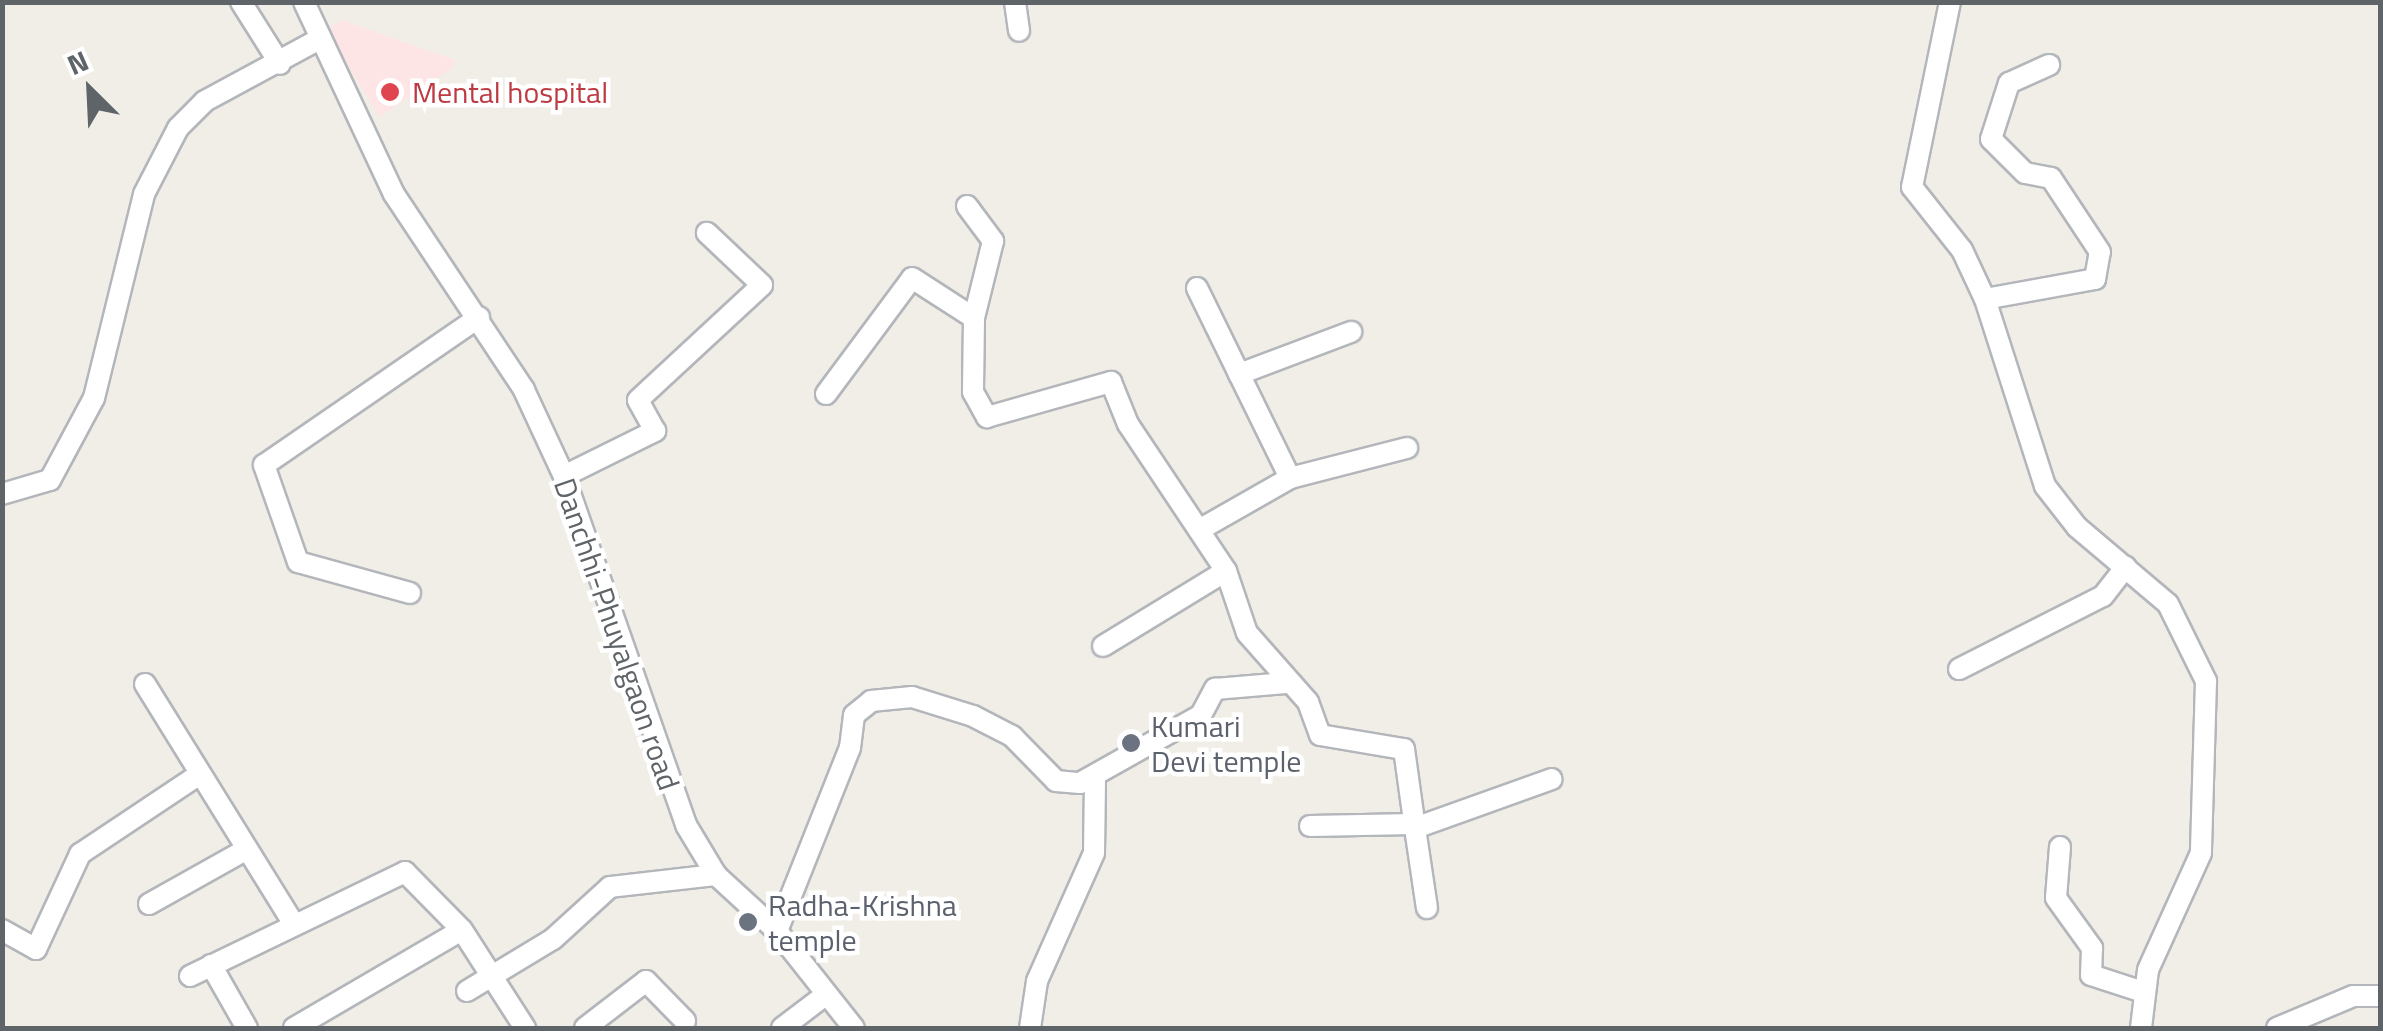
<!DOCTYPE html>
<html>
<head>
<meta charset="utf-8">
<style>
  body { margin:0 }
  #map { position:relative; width:2383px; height:1031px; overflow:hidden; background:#f1eee8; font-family:"Titillium Web",sans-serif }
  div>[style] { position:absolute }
  .medical>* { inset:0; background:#fde5e6 }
  .roads { filter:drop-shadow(2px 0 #b3b6ba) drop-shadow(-2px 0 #b3b6ba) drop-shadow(0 2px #b3b6ba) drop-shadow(0 -2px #b3b6ba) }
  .minor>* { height:20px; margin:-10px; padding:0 10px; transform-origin:10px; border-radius:10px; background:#fff }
  .dots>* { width:28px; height:28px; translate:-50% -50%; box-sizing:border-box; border:5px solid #fff; border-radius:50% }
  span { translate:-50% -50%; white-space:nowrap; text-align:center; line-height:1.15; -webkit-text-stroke:9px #fff; paint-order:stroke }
  .health-label { font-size:30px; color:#be3a42 }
  .left { translate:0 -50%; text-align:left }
  .street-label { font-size:30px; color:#5f6468 }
  .worship-label { font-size:30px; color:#5b616d }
  .frame { position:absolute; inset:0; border:5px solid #5f6468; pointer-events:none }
  .north { position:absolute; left:40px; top:40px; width:100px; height:100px; -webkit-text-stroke:8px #fff; paint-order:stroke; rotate:336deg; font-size:28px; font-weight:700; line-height:40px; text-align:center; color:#5f6468 }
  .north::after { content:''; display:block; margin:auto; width:35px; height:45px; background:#5f6468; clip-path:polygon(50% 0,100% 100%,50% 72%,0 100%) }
</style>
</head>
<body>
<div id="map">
  <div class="medical">
    <div style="clip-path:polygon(342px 20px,455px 60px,454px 67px,379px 117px,326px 29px)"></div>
  </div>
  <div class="roads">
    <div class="minor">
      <div style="left:241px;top:2px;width:73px;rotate:57.8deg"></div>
      <div style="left:304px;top:2px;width:212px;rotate:64.9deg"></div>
      <div style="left:394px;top:194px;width:235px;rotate:56.4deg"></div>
      <div style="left:524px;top:390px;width:95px;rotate:65.1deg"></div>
      <div style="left:564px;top:476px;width:370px;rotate:70.7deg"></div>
      <div style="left:686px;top:825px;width:58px;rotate:59deg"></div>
      <div style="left:716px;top:875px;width:83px;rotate:42.6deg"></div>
      <div style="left:777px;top:931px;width:124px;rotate:51.6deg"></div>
      <div style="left:1015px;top:2px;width:29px;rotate:82deg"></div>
      <div style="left:1950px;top:2px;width:189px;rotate:101.6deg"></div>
      <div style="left:1912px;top:187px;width:80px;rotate:51.6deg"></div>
      <div style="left:1962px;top:250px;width:54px;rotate:64.9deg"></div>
      <div style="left:1985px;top:299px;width:196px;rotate:72.2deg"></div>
      <div style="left:2045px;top:486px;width:52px;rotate:52deg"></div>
      <div style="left:2077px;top:527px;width:119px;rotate:40.2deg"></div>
      <div style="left:2168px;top:604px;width:86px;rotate:63.7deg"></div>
      <div style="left:2206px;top:681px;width:172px;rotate:91.7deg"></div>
      <div style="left:2201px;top:853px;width:128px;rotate:114.4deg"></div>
      <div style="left:2148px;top:970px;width:58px;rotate:96.9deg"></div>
      <div style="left:967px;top:206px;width:44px;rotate:53.4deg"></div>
      <div style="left:993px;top:241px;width:79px;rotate:103.9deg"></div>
      <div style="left:974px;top:318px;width:74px;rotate:90.8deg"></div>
      <div style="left:973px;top:392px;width:29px;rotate:61deg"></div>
      <div style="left:987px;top:417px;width:129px;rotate:-15.8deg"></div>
      <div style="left:1111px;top:382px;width:45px;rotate:68deg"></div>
      <div style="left:1128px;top:424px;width:177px;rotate:56.3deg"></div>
      <div style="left:1226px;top:571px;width:65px;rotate:71.3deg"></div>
      <div style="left:1247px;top:633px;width:92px;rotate:48.5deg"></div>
      <div style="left:1308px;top:702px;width:35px;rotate:70deg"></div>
      <div style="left:1320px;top:735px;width:85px;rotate:9.5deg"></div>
      <div style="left:1404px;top:749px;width:80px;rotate:82.1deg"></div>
      <div style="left:1415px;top:828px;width:145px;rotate:-19.7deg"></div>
      <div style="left:1197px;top:288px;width:212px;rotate:63.9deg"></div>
      <div style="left:1985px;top:299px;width:112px;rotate:-10.3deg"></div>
      <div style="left:2095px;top:279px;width:27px;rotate:-80deg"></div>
      <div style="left:2100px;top:252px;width:89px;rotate:-123.5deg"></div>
      <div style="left:2051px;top:178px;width:26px;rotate:-169deg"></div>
      <div style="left:2025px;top:173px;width:48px;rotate:-135deg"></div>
      <div style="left:1991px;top:139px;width:59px;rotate:-72.2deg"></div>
      <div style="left:2009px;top:83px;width:44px;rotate:-24.2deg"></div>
      <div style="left:1239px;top:374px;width:120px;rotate:-20.6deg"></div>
      <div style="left:826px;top:394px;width:144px;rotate:-53.4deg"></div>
      <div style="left:912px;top:278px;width:74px;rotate:32.8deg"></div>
      <div style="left:564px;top:476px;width:102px;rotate:-26.3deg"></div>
      <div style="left:655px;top:431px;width:35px;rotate:-119deg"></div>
      <div style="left:638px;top:400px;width:169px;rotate:-42.8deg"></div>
      <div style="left:762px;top:285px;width:76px;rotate:-136.6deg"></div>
      <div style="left:2px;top:494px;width:50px;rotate:-16.3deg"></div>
      <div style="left:50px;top:480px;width:93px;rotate:-61.8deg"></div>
      <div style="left:94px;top:398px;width:210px;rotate:-76.2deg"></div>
      <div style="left:144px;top:194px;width:74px;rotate:-62.7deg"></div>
      <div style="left:178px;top:128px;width:38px;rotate:-45deg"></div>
      <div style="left:205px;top:101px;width:126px;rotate:-28.4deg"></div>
      <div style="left:1199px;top:530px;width:105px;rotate:-29.7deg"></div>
      <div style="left:1290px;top:478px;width:121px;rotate:-14.4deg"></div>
      <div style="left:410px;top:593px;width:116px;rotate:-164.5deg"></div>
      <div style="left:298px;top:562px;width:103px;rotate:-109.3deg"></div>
      <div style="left:264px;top:465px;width:261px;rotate:-34.5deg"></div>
      <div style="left:1103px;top:646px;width:144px;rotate:-31.4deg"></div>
      <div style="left:1959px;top:669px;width:161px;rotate:-26.9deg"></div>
      <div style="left:2103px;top:596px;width:37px;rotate:-52deg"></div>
      <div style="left:145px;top:684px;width:281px;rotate:58.2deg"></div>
      <div style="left:1310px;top:826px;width:104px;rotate:-1.1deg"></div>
      <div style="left:1415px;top:828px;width:81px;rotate:81.5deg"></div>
      <div style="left:2060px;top:847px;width:51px;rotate:94.5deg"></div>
      <div style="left:2056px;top:898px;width:62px;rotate:54.2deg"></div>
      <div style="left:2092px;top:948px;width:27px;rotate:92deg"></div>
      <div style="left:2091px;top:975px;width:55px;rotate:18.1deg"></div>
      <div style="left:149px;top:904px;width:112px;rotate:-29.3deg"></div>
      <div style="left:2px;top:930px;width:39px;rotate:29deg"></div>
      <div style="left:36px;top:949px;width:105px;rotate:-65.1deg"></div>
      <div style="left:80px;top:854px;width:144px;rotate:-33.7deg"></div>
      <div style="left:777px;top:931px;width:197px;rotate:-68.3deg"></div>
      <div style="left:850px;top:748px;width:33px;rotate:-83deg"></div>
      <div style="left:854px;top:715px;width:22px;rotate:-39deg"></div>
      <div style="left:871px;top:701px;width:41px;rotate:-5.6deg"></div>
      <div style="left:912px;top:697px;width:64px;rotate:17.3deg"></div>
      <div style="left:973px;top:716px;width:44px;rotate:27.1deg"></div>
      <div style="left:1012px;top:736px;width:63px;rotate:45.6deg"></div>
      <div style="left:1056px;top:781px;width:24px;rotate:5deg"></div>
      <div style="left:1080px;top:783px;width:139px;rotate:-29.3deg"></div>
      <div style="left:1201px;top:715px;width:30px;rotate:-62deg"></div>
      <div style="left:1215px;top:689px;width:71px;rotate:-4.8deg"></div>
      <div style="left:211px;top:965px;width:73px;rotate:60.3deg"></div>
      <div style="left:190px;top:976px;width:239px;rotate:-25.8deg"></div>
      <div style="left:405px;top:872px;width:81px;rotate:45.5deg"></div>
      <div style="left:462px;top:930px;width:117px;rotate:57.3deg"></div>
      <div style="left:467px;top:991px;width:100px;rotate:-31.2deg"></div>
      <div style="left:553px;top:939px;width:77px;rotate:-42.4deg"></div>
      <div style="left:610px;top:887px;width:107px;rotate:-6.5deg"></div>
      <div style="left:294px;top:1028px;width:194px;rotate:-30.3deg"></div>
      <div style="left:585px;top:1028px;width:77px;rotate:-37.6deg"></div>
      <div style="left:646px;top:981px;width:56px;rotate:45.7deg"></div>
      <div style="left:782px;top:1028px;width:53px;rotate:-37.3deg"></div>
      <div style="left:1030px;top:1028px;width:48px;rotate:-81.5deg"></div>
      <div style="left:1037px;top:981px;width:140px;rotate:-66deg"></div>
      <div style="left:1094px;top:853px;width:72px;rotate:-89.2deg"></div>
      <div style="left:2277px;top:1028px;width:82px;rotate:-22.8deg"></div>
      <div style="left:2353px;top:996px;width:27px"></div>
    </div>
  </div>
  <div class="dots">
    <div style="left:390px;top:92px;background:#e0444e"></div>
    <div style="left:1131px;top:743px;background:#6b7280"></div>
    <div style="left:748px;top:922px;background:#6b7280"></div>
  </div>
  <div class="health-label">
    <span class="left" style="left:412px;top:92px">Mental hospital</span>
  </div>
  <div class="street-label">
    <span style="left:617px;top:634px;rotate:71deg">Danchhi-Phuyalgaon road</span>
  </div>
  <div class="worship-label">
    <span class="left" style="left:1151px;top:743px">Kumari<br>Devi temple</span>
    <span class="left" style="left:768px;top:922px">Radha-Krishna<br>temple</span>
  </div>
  <div class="frame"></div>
  <div class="north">N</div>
</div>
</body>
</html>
